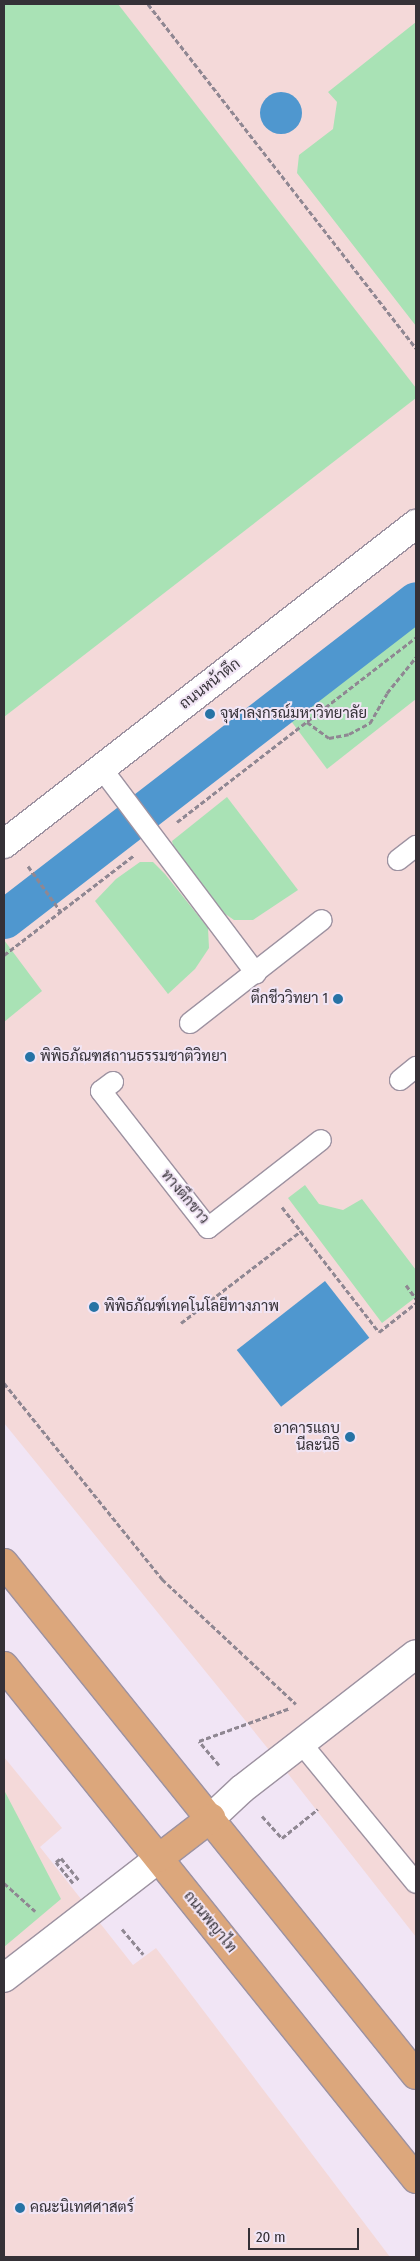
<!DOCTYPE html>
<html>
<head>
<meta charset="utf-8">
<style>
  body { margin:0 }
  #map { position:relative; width:420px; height:2261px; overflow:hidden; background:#f1e5f5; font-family:"Fira Sans Condensed",Sarabun,sans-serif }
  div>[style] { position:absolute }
  .education>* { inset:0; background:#f4d9d9 }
  .green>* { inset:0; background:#a9e2b5 }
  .water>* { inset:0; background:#4f97cf; transform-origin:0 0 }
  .round { border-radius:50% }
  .canal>* { height:39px; margin:-19.5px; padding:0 19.5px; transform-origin:19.5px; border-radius:19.5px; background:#4f97cf }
  .path>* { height:3px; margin-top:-1.5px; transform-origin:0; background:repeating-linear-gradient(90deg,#8f8792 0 5px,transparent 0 7.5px) }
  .roads { filter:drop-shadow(1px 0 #9d92a1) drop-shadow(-1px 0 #9d92a1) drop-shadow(0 1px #9d92a1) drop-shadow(0 -1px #9d92a1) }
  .service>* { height:20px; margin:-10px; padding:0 10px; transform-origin:10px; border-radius:10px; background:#fff }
  .minor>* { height:28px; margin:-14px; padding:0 14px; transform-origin:14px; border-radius:14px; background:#fff }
  .primary>* { height:28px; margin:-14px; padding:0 14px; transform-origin:14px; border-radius:14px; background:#dca77c }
  .dots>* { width:14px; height:14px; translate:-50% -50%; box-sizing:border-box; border:2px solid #f1e5f5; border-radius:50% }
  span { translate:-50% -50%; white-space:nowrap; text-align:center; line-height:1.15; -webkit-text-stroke:4px #f1e5f5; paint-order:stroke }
  .street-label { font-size:15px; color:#353137 }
  .poi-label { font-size:15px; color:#353137 }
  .left { translate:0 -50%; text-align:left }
  .right { translate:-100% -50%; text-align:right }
  .frame { position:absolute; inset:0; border:5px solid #353137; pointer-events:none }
  .scale { position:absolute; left:248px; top:2228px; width:111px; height:22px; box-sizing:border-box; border:2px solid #353137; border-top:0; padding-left:6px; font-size:15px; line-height:18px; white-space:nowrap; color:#353137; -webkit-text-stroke:4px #f1e5f5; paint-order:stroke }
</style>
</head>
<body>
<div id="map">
  <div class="education">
    <div style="clip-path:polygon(4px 4px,416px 4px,416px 1937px,278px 1761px,4px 1423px)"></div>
    <div style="clip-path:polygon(4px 1757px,62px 1828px,40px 1847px,133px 1965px,156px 1948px,390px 2257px,4px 2257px)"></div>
  </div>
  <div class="green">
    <div style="clip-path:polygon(4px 4px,118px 4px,416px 388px,416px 398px,4px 717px)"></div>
    <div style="clip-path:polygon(416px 22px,416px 326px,297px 173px,299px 155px,333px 129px,337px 102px,328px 92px)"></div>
    <div style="clip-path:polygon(416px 613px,416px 699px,327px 769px,285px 713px)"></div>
    <div style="clip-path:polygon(227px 797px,298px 890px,253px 920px,234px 920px,221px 911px,175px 852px,172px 841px)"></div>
    <div style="clip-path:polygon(140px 862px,153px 862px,165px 874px,208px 928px,209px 948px,195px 969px,168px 994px,95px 901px,116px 879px)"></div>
    <div style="clip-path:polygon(4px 940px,42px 991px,4px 1022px)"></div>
    <div style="clip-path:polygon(305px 1185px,319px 1204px,343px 1210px,362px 1199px,416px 1270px,416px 1297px,382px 1323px,288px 1198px)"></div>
    <div style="clip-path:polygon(4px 1790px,61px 1899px,4px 1947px)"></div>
  </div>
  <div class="water">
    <div class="round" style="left:260px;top:92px;width:42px;height:42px"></div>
    <div style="left:325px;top:1281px;width:72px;height:112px;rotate:52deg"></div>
  </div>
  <div class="canal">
    <div style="left:4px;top:919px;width:520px;rotate:-37.66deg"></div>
  </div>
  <div class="path">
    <div style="left:148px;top:4px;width:436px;rotate:52.1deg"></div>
    <div style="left:307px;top:722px;width:27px;rotate:36deg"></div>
    <div style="left:329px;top:738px;width:20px;rotate:-11deg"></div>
    <div style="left:349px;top:734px;width:24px;rotate:-28deg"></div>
    <div style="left:370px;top:723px;width:34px;rotate:-60deg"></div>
    <div style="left:387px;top:693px;width:46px;rotate:-51.1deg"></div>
    <div style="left:177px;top:822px;width:302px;rotate:-37.7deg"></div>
    <div style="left:28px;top:866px;width:57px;rotate:54.3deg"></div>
    <div style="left:4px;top:955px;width:163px;rotate:-37.5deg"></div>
    <div style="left:282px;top:1207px;width:158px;rotate:52.2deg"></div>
    <div style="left:379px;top:1332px;width:47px;rotate:-38.1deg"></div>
    <div style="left:406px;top:1285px;width:17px;rotate:54deg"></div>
    <div style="left:181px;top:1323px;width:151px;rotate:-37.5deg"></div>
    <div style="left:4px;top:1383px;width:252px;rotate:51.1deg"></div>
    <div style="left:162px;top:1579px;width:183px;rotate:43deg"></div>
    <div style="left:219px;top:1765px;width:31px;rotate:-130deg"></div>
    <div style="left:199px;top:1741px;width:97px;rotate:-19.9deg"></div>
    <div style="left:262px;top:1816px;width:30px;rotate:48deg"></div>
    <div style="left:282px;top:1838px;width:46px;rotate:-38.9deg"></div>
    <div style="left:4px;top:1883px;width:42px;rotate:42.1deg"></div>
    <div style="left:73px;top:1883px;width:27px;rotate:-129deg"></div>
    <div style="left:56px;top:1862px;width:6px;rotate:-39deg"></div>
    <div style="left:61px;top:1858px;width:28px;rotate:51deg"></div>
    <div style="left:122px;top:1929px;width:33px;rotate:50deg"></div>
  </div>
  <div class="roads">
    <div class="service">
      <div style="left:102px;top:769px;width:256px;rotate:53deg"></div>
      <div style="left:398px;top:860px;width:23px;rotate:-38deg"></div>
      <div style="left:190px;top:1023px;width:167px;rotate:-38deg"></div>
      <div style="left:400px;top:1080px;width:21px;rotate:-39deg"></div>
      <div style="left:113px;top:1082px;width:15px;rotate:143deg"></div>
      <div style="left:101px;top:1091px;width:174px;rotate:52deg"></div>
      <div style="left:208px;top:1228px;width:143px;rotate:-37.9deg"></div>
      <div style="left:301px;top:1743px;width:181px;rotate:50.6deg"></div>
    </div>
    <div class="minor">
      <div style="left:4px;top:844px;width:522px;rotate:-37.84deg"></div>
      <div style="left:211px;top:1818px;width:42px;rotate:-43.1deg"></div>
      <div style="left:242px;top:1789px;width:220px;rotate:-37.8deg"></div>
      <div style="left:4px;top:1978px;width:196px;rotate:-37.7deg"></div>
    </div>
    <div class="primary">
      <div style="left:4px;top:1563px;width:657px;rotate:51.18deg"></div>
      <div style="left:4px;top:1666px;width:658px;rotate:51.23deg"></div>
      <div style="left:159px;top:1858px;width:66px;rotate:-37.6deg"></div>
    </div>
  </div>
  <div class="dots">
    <div style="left:210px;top:714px;background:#2673a5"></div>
    <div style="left:338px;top:999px;background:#2673a5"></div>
    <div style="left:30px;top:1057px;background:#2673a5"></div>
    <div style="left:94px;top:1307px;background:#2673a5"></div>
    <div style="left:350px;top:1437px;background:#2673a5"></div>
    <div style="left:20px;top:2208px;background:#2673a5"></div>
  </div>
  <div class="street-label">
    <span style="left:210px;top:684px;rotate:-38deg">ถนนหน้าตึก</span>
    <span style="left:185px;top:1197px;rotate:50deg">ทางตึกขาว</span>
    <span style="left:210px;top:1922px;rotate:51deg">ถนนพญาไท</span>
  </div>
  <div class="poi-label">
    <span class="left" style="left:220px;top:714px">จุฬาลงกรณ์มหาวิทยาลัย</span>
    <span class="right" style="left:328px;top:999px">ตึกชีววิทยา 1</span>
    <span class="left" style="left:40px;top:1057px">พิพิธภัณฑสถานธรรมชาติวิทยา</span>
    <span class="left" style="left:104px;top:1307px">พิพิธภัณฑ์เทคโนโลยีทางภาพ</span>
    <span class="right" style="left:340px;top:1437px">อาคารแถบ<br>นีละนิธิ</span>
    <span class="left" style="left:30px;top:2208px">คณะนิเทศศาสตร์</span>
  </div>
  <div class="frame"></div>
  <div class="scale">20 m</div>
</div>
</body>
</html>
